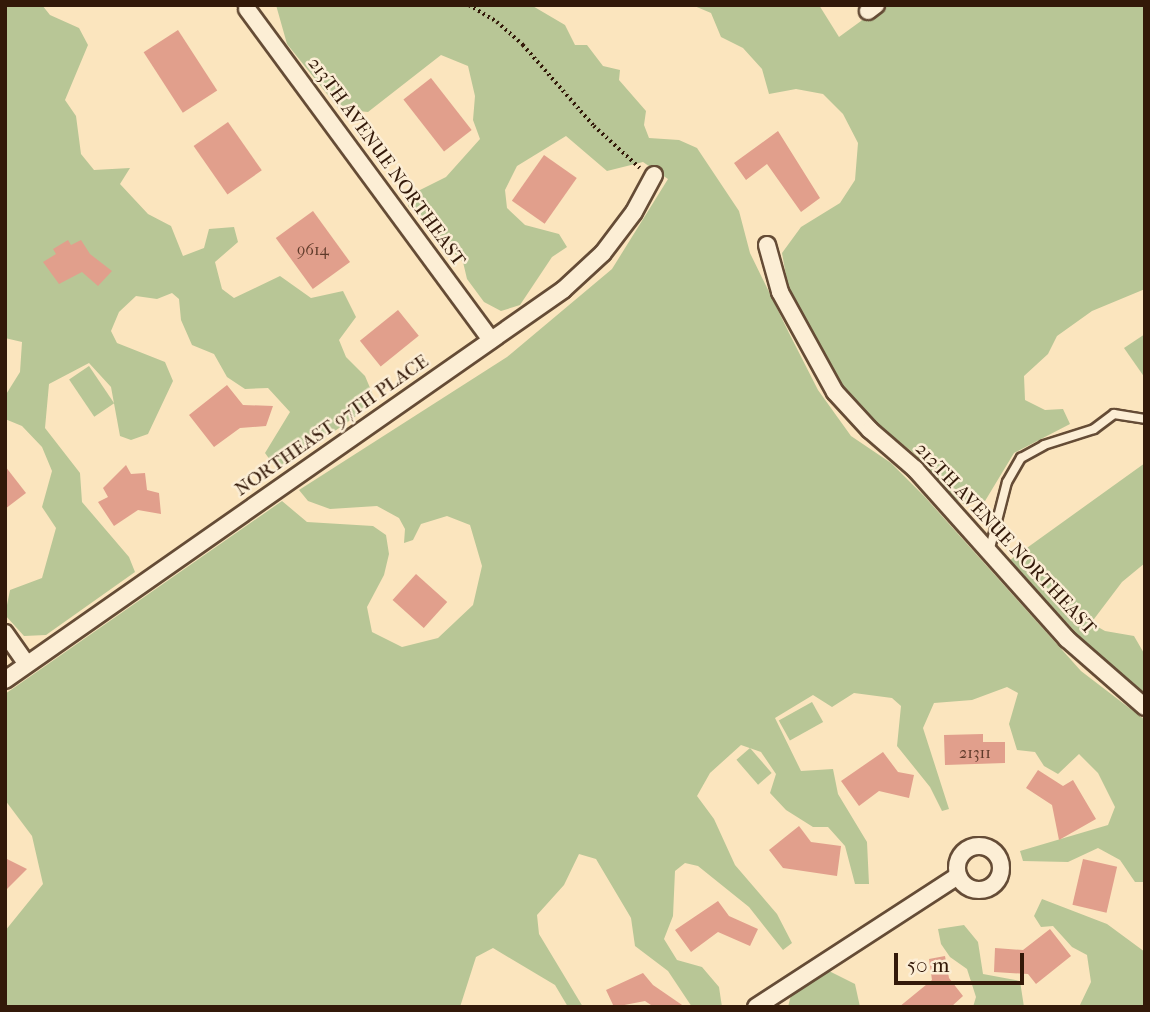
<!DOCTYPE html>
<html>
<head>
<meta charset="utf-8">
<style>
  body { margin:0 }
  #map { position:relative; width:1150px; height:1012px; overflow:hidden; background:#fbe5be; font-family:"IM FELL French Canon",serif }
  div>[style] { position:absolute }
  .green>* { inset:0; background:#b8c696; transform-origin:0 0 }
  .building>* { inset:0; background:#e19f8c; transform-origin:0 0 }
  .path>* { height:3.5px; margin-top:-1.75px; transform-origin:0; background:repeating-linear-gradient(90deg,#331909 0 2px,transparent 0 5.5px) }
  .roads { filter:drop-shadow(2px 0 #654c36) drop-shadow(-2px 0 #654c36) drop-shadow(0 2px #654c36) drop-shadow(0 -2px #654c36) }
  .lane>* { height:8px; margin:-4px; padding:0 4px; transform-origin:4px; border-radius:4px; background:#fceed5 }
  .street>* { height:16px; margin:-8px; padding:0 8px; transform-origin:8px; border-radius:8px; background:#fceed5 }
  .street>.ring { margin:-8px; padding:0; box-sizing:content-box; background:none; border:16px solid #fceed5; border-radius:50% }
  span { translate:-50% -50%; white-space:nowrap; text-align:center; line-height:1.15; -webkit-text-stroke:5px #fceed5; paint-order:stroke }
  .number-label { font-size:16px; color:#5e3a2a }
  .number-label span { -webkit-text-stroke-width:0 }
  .street-label { font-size:19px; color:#331909 }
  .frame { position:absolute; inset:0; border:7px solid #331909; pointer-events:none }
  .scale { position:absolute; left:894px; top:953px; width:130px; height:32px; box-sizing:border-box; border:4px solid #331909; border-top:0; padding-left:9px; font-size:21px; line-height:24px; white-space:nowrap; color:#331909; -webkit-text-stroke:5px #fceed5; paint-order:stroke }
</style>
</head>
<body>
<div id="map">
  <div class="green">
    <div style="clip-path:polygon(5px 5px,42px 5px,50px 15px,79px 28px,88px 45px,65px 100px,76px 116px,81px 154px,94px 170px,130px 168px,120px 184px,148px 214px,171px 226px,183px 256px,204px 248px,209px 229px,234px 227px,238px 242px,215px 262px,222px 289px,234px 298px,280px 276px,311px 298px,343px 291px,356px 317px,339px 340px,346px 357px,365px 376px,376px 402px,278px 471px,265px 453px,290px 412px,268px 388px,245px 389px,227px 377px,214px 354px,192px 345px,181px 320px,179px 299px,172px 293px,157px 299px,136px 296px,119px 312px,111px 331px,117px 343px,165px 362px,173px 381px,148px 434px,131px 440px,120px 436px,111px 387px,89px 363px,49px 384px,45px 428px,80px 473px,82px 502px,129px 557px,135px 572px,46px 635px,24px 636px,5px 615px,10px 590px,42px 578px,56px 528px,42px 507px,52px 471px,42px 447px,22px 426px,5px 419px,5px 396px,20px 372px,22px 342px,5px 338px)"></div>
    <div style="clip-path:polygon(276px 5px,531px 5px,565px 25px,575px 45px,587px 45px,603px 66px,620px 70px,619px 80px,646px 111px,644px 125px,649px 138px,679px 140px,697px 148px,739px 211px,750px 253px,789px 333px,818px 390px,851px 436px,891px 463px,924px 496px,1081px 671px,1145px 720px,1145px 882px,1135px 882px,1120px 860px,1098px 848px,1068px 862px,1023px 861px,1020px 851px,1108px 825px,1115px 807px,1098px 773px,1079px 754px,1058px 774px,1044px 766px,1035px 752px,1017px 750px,1009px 724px,1018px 693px,1007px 687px,972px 700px,934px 703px,923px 728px,949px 809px,942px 811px,930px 787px,897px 746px,901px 706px,892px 698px,854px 693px,832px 707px,813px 695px,775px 718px,801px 771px,833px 769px,838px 794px,867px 842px,869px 884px,855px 884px,845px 846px,828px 827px,813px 827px,786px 810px,770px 793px,776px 774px,761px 752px,741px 745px,710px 773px,697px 796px,714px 819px,735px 865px,777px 914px,792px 943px,783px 950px,749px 907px,698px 866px,685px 863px,675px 871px,673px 916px,664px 939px,677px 960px,702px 967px,719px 987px,722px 1007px,692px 1007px,668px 971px,635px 946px,631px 918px,596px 859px,579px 854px,564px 885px,537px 915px,539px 934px,583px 1007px,568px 1007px,555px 985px,493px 948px,476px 957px,460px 1007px,5px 1007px,5px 931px,43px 884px,32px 836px,5px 800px,5px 694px,282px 501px,307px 522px,373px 526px,386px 535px,389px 554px,384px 575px,367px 607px,372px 632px,402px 647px,438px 638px,473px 605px,482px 566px,470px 525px,447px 516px,421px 524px,413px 540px,404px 543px,405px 529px,399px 518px,377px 506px,330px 509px,308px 501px,299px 490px,507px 357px,612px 269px,668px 179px,643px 162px,607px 171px,566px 136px,517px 166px,505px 190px,507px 208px,525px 225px,559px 234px,567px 247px,552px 257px,520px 305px,501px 311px,484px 302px,467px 279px,463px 262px,408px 206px,416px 192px,446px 177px,480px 139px,473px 120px,475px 96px,468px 66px,441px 55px,368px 112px,339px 109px,287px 44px)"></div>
    <div style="clip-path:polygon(692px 5px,819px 5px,839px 37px,883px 5px,1145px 5px,1145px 289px,1092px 311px,1057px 336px,1048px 354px,1024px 376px,1025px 400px,1045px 410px,1063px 409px,1070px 424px,1014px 453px,985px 501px,965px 505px,950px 495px,915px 454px,875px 423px,842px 389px,788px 287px,782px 253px,801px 227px,840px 203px,855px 180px,858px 143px,843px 114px,823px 94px,796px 89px,769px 94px,762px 69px,743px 48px,721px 37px,711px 13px)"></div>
    <div style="clip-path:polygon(1145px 334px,1145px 378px,1124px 348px)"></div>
    <div style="left:89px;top:366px;width:45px;height:24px;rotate:56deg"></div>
    <div style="clip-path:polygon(1145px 463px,1145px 563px,1122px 582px,1091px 623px,1105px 631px,1134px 636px,1145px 655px,1145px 694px,1080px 637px,1010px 560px)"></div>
    <div style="left:812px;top:702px;width:23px;height:38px;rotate:61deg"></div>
    <div style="left:750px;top:748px;width:33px;height:18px;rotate:49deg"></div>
    <div style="clip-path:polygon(1042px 899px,1107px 924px,1145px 952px,1145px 1007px,1079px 1007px,1091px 982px,1087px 955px,1072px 947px,1053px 926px,1041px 927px,1034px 916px)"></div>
    <div style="clip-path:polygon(964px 925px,978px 942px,983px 974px,1020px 981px,1024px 1007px,973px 1007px,976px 997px,967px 969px,950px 957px,941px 944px,938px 929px)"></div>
    <div style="clip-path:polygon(827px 970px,855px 984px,860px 1007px,788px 1007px,791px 995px)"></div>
  </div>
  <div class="building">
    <div style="left:178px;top:30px;width:72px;height:41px;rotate:57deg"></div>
    <div style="left:431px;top:78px;width:66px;height:35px;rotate:52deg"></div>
    <div style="left:228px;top:122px;width:59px;height:42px;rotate:55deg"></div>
    <div style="clip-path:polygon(778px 131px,820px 198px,801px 212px,767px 164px,746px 180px,734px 163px)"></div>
    <div style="left:544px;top:155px;width:40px;height:56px;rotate:35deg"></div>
    <div style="left:313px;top:211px;width:63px;height:46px;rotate:54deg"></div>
    <div style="clip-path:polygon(68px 240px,71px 245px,81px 240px,90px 254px,112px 271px,98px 286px,82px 272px,59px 284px,43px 262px,56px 254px,53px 249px)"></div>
    <div style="left:398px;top:310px;width:33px;height:49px;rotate:51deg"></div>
    <div style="clip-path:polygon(227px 385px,243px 405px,273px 406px,266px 426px,240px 428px,214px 447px,189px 415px)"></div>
    <div style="clip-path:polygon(126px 465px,131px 474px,145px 473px,147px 490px,159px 493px,161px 514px,138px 510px,114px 526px,98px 502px,108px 497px,103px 488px)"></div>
    <div style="clip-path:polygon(5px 466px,26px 493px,5px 509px)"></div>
    <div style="left:416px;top:574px;width:42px;height:35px;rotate:42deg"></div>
    <div style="clip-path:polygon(983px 734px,983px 742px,1005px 742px,1005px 763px,945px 765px,944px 735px)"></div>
    <div style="clip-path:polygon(883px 752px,898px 772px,914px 775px,909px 798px,879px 791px,859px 806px,841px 781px)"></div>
    <div style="clip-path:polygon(1038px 770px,1063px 786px,1073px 780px,1096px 819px,1059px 840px,1052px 805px,1026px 788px)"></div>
    <div style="clip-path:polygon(799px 826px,811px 842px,841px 846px,837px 876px,783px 868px,769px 850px)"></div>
    <div style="clip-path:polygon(5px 858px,27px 869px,5px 891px)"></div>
    <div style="left:1083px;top:859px;width:35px;height:47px;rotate:13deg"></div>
    <div style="clip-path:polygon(718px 901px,729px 916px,758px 929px,750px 946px,718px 932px,691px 952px,675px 930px)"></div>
    <div style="clip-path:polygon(1050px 929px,1071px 956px,1036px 984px,1028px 974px,994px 972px,995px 948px,1023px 950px)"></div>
    <div style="clip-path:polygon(945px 956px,949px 978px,963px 996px,951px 1007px,899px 1007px,932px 980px,929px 959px)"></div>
    <div style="clip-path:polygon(643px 973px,653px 985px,685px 1007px,654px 1007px,645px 1001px,614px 1007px,606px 990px)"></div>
  </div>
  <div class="path">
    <div style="left:469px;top:5px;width:33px;rotate:31deg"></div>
    <div style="left:497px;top:22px;width:35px;rotate:41deg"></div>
    <div style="left:523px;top:45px;width:108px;rotate:48.8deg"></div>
    <div style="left:594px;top:126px;width:62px;rotate:42.4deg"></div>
  </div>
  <div class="roads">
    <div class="lane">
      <div style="left:989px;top:552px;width:72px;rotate:-75.6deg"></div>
      <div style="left:1007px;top:482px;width:28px;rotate:-60deg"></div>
      <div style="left:1021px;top:458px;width:26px;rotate:-29deg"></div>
      <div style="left:1044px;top:445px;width:52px;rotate:-17.7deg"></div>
      <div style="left:1094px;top:429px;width:25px;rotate:-37deg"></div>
      <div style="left:1114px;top:414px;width:31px;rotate:9deg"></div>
    </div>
    <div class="street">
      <div style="left:247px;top:9px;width:411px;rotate:53.6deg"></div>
      <div style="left:868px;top:11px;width:10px;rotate:-37deg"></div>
      <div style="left:767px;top:245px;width:49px;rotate:74.5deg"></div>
      <div style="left:780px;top:292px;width:114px;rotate:61.2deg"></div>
      <div style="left:835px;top:392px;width:52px;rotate:47.4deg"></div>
      <div style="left:870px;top:430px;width:60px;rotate:40.9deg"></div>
      <div style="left:915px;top:469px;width:228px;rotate:48.2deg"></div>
      <div style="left:1067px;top:639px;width:103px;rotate:41.1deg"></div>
      <div style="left:5px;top:633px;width:38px;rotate:55deg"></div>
      <div style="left:5px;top:680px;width:681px;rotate:-34.95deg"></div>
      <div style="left:563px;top:290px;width:54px;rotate:-42.8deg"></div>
      <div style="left:603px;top:253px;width:51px;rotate:-52.9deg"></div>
      <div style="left:634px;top:212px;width:42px;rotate:-61.6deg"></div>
      <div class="ring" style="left:957px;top:846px;width:28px;height:28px"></div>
      <div style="left:756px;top:1007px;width:241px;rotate:-33deg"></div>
    </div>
  </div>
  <div class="number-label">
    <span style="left:313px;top:250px">9614</span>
    <span style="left:975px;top:753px">21311</span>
  </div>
  <div class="street-label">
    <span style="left:386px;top:162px;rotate:54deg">213TH AVENUE NORTHEAST</span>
    <span style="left:332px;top:426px;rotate:-35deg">NORTHEAST 97TH PLACE</span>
    <span style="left:1005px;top:539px;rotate:47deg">212TH AVENUE NORTHEAST</span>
  </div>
  <div class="frame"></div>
  <div class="scale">50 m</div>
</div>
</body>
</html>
